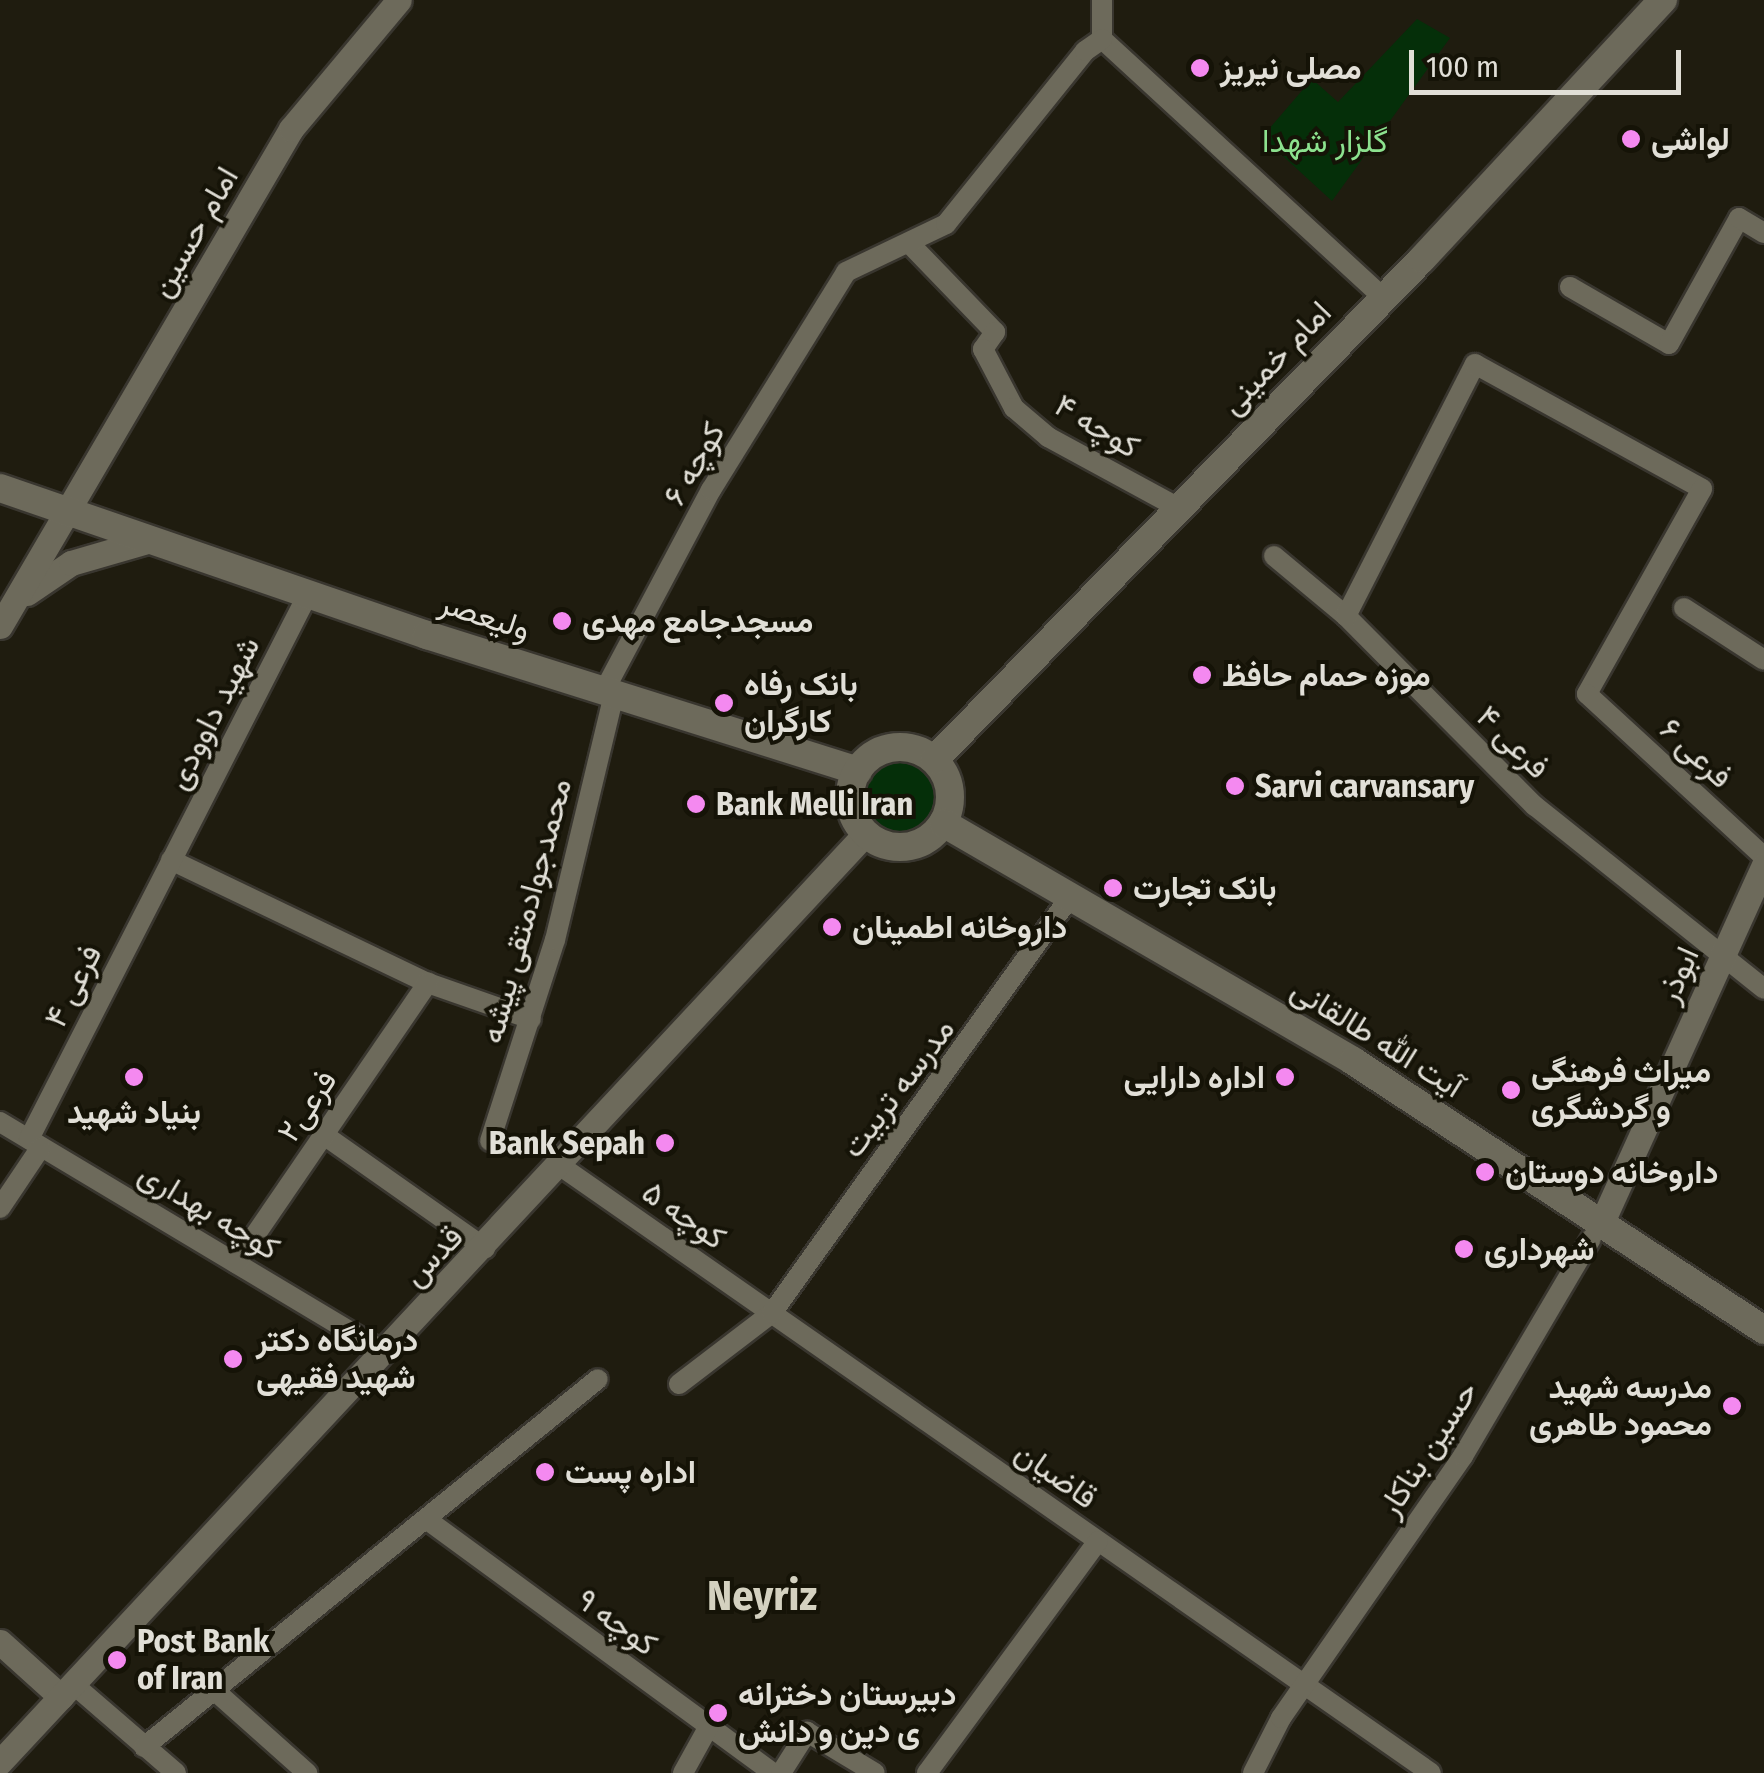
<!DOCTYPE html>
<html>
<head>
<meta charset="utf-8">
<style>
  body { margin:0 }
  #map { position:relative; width:1764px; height:1773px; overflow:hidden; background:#1f1c0f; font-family:"Fira Sans Condensed",Vazirmatn,sans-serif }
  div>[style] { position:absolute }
  .green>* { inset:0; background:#052f09 }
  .roads { filter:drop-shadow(2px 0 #39362f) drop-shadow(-2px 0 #39362f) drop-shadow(0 2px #39362f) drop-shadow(0 -2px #39362f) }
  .minor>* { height:20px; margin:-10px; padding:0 10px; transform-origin:10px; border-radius:10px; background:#6d6a5b }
  .tertiary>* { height:25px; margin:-12.5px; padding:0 12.5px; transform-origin:12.5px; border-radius:12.5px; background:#6d6a5b }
  .secondary>* { height:28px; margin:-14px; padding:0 14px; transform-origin:14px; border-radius:14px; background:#6d6a5b }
  .secondary>.ring { margin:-14px; padding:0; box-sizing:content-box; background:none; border:28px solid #6d6a5b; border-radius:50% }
  .dots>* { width:28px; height:28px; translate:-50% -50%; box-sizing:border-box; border:5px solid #151307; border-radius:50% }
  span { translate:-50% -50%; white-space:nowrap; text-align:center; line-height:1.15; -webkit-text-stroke:8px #151307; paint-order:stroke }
  .poi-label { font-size:32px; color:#e1dfd7; font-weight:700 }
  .left { translate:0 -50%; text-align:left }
  .right { translate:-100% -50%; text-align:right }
  .park-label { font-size:32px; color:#8ce18e }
  .street-label { font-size:32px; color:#e1dfd7 }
  .district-label { font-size:42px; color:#d4d1c0; font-weight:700 }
  .scale { position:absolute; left:1409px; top:50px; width:272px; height:45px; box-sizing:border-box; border:5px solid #e1dfd7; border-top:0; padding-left:12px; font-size:30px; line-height:35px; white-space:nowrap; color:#e1dfd7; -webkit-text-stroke:8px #151307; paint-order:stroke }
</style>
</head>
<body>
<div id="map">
  <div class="green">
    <div style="clip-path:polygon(1417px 19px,1450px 38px,1332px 201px,1262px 137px,1312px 79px,1338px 102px)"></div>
    <div style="clip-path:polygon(905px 758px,937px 781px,933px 835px,888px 834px,863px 808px,871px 773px)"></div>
  </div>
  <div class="roads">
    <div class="minor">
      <div style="left:1102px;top:39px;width:383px;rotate:42.6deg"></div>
      <div style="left:1102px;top:39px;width:39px;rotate:-90deg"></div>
      <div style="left:909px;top:243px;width:124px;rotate:46deg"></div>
      <div style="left:995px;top:332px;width:21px;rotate:125deg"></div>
      <div style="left:983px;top:349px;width:67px;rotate:62.3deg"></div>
      <div style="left:1014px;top:408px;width:45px;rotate:40.5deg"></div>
      <div style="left:1048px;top:437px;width:149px;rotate:28.5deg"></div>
      <div style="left:1570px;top:287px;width:114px;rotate:29.9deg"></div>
      <div style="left:1669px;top:344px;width:144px;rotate:-60.9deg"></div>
      <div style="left:1739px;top:218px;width:29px;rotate:31deg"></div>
      <div style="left:1274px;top:556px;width:94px;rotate:39.8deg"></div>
      <div style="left:1346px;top:616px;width:268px;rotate:45.2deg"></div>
      <div style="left:1535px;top:806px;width:293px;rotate:38.6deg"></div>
      <div style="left:1684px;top:608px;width:95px;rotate:33deg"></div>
      <div style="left:1346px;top:616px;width:283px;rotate:-62.9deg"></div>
      <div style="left:1475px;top:364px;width:259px;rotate:28.8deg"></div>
      <div style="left:1702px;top:489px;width:235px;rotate:119.3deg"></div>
      <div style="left:1587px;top:694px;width:241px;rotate:42.6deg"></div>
      <div style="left:604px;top:691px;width:228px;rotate:-62deg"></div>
      <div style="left:711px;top:490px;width:256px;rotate:-58.2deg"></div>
      <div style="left:846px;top:272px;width:111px;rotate:-25.6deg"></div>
      <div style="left:946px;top:224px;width:222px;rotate:-51.2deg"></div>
      <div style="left:1085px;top:51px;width:21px;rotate:-35deg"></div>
      <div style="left:171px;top:860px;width:285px;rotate:25.6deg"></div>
      <div style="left:428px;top:983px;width:109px;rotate:19.3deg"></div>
      <div style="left:0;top:1122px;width:450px;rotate:30.9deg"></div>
      <div style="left:324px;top:1135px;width:197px;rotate:35.1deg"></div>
      <div style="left:29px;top:1139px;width:612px;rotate:-62.89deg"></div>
      <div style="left:490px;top:1141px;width:211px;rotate:-72.1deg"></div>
      <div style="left:555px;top:940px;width:253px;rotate:-76.5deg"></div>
      <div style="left:562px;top:1167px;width:1059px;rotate:34.89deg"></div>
      <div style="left:0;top:1208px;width:73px;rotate:-56.1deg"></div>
      <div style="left:236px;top:1263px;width:340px;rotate:-55.6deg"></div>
      <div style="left:679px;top:1384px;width:117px;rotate:-37.4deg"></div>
      <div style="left:772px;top:1313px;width:512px;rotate:-54.38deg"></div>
      <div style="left:426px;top:1519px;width:430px;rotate:36.2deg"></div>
      <div style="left:73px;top:1684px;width:136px;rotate:40.8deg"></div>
      <div style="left:214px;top:1690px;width:125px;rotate:41.7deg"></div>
      <div style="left:144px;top:1747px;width:584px;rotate:-39.03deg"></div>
      <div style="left:683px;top:1773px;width:54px;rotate:-61deg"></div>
      <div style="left:781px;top:1773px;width:49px;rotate:-57.6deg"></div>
      <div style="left:807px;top:1732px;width:79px;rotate:31.1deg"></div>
      <div style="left:927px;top:1773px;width:288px;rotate:-53.6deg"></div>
      <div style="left:1253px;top:1773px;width:62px;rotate:-63deg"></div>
      <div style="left:1281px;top:1718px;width:319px;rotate:-55.2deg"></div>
      <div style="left:1463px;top:1456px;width:252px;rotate:-59.5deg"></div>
    </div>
    <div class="tertiary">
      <div style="left:27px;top:593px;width:53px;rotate:-34.3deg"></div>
      <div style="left:71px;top:563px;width:82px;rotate:-16.2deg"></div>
      <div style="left:0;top:626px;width:576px;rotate:-59.65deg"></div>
      <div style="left:291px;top:129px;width:168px;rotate:-50.1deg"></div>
      <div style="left:1602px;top:1222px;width:392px;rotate:-65.6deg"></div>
      <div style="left:0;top:1642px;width:82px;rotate:42deg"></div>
      <div style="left:0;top:1762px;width:1270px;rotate:-47.01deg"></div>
    </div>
    <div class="secondary">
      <div style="left:0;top:488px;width:452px;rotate:19deg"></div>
      <div style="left:427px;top:635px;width:452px;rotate:17.5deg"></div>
      <div class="ring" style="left:850px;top:747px;width:72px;height:72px"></div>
      <div style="left:934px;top:760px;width:699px;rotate:-45.75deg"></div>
      <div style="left:1422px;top:259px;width:354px;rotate:-47.1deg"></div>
      <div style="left:943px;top:823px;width:474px;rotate:30.1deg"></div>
      <div style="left:1353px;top:1061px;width:491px;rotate:33.2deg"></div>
    </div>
  </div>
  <div class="dots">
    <div style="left:1200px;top:68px;background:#f489f0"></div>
    <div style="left:1631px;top:139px;background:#f489f0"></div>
    <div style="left:562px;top:621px;background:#f489f0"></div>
    <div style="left:1202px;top:675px;background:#f489f0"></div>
    <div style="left:724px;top:703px;background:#f489f0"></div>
    <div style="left:1235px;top:786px;background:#f489f0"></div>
    <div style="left:696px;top:804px;background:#f489f0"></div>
    <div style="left:1113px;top:888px;background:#f489f0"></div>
    <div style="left:832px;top:927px;background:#f489f0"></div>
    <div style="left:134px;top:1077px;background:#f489f0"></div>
    <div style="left:1285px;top:1077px;background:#f489f0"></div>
    <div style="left:1511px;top:1090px;background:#f489f0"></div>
    <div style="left:665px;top:1143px;background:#f489f0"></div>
    <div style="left:1485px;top:1172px;background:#f489f0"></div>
    <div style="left:1464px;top:1249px;background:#f489f0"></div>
    <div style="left:233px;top:1359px;background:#f489f0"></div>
    <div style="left:1732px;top:1406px;background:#f489f0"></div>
    <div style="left:545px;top:1472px;background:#f489f0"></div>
    <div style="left:117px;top:1660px;background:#f489f0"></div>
    <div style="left:718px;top:1713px;background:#f489f0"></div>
  </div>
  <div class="poi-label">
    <span class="left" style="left:1220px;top:68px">مصلی نیریز</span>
    <span class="left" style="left:1651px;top:139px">لواشی</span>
    <span class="left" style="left:582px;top:621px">مسجدجامع مهدی</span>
    <span class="left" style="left:1222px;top:675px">موزه حمام حافظ</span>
    <span class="left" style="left:744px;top:703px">بانک رفاه<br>کارگران</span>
    <span class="left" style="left:1255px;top:786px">Sarvi carvansary</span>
    <span class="left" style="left:716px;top:804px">Bank Melli Iran</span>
    <span class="left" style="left:1133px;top:888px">بانک تجارت</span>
    <span class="left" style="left:852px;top:927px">داروخانه اطمینان</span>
    <span class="left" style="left:1531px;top:1090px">میراث فرهنگی<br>و گردشگری</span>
    <span class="right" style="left:1265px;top:1077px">اداره دارایی</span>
    <span style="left:134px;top:1112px">بنیاد شهید</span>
    <span class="right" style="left:645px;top:1143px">Bank Sepah</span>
    <span class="left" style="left:1505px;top:1172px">داروخانه دوستان</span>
    <span class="left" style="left:1484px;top:1249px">شهرداری</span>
    <span class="left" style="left:256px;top:1359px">درمانگاه دکتر<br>شهید فقیهی</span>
    <span class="right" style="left:1712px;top:1406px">مدرسه شهید<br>محمود طاهری</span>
    <span class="left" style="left:565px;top:1472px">اداره پست</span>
    <span class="left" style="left:137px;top:1660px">Post Bank<br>of Iran</span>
    <span class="left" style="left:738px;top:1713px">دبیرستان دخترانه<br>ی دین و دانش</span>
  </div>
  <div class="park-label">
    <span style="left:1325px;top:141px">گلزار شهدا</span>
  </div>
  <div class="street-label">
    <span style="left:194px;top:232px;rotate:-60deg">امام حسین</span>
    <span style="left:1276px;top:358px;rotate:-46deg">امام خمینی</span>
    <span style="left:1097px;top:426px;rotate:31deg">کوچه ۴</span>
    <span style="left:694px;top:464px;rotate:-60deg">۶ کوچه</span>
    <span style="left:485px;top:616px;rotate:18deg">ولیعصر</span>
    <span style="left:213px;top:713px;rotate:-63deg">شهید داوودی</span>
    <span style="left:1513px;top:742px;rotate:45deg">فرعی ۴</span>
    <span style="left:1696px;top:753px;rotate:43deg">فرعی ۶</span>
    <span style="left:526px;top:911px;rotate:-75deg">محمدجوادمتقی پیشه</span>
    <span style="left:1678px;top:975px;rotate:-66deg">ابوذر</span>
    <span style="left:73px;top:986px;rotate:-63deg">فرعی ۴</span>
    <span style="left:1377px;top:1038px;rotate:32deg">آیت الله طالقانی</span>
    <span style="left:898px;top:1088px;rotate:-53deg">مدرسه تربیت</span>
    <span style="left:307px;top:1106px;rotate:-56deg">فرعی۲</span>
    <span style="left:209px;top:1211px;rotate:31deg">کوچه بهداری</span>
    <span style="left:684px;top:1215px;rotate:35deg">کوچه ۵</span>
    <span style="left:433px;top:1256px;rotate:-46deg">قدس</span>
    <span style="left:1428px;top:1449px;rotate:-57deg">حسین بناکار</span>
    <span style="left:1056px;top:1475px;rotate:35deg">قاضیان</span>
    <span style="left:617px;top:1622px;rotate:36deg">کوچه ۹</span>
  </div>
  <div class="district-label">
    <span style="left:762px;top:1596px">Neyriz</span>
  </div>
  <div class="scale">100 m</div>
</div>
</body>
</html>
